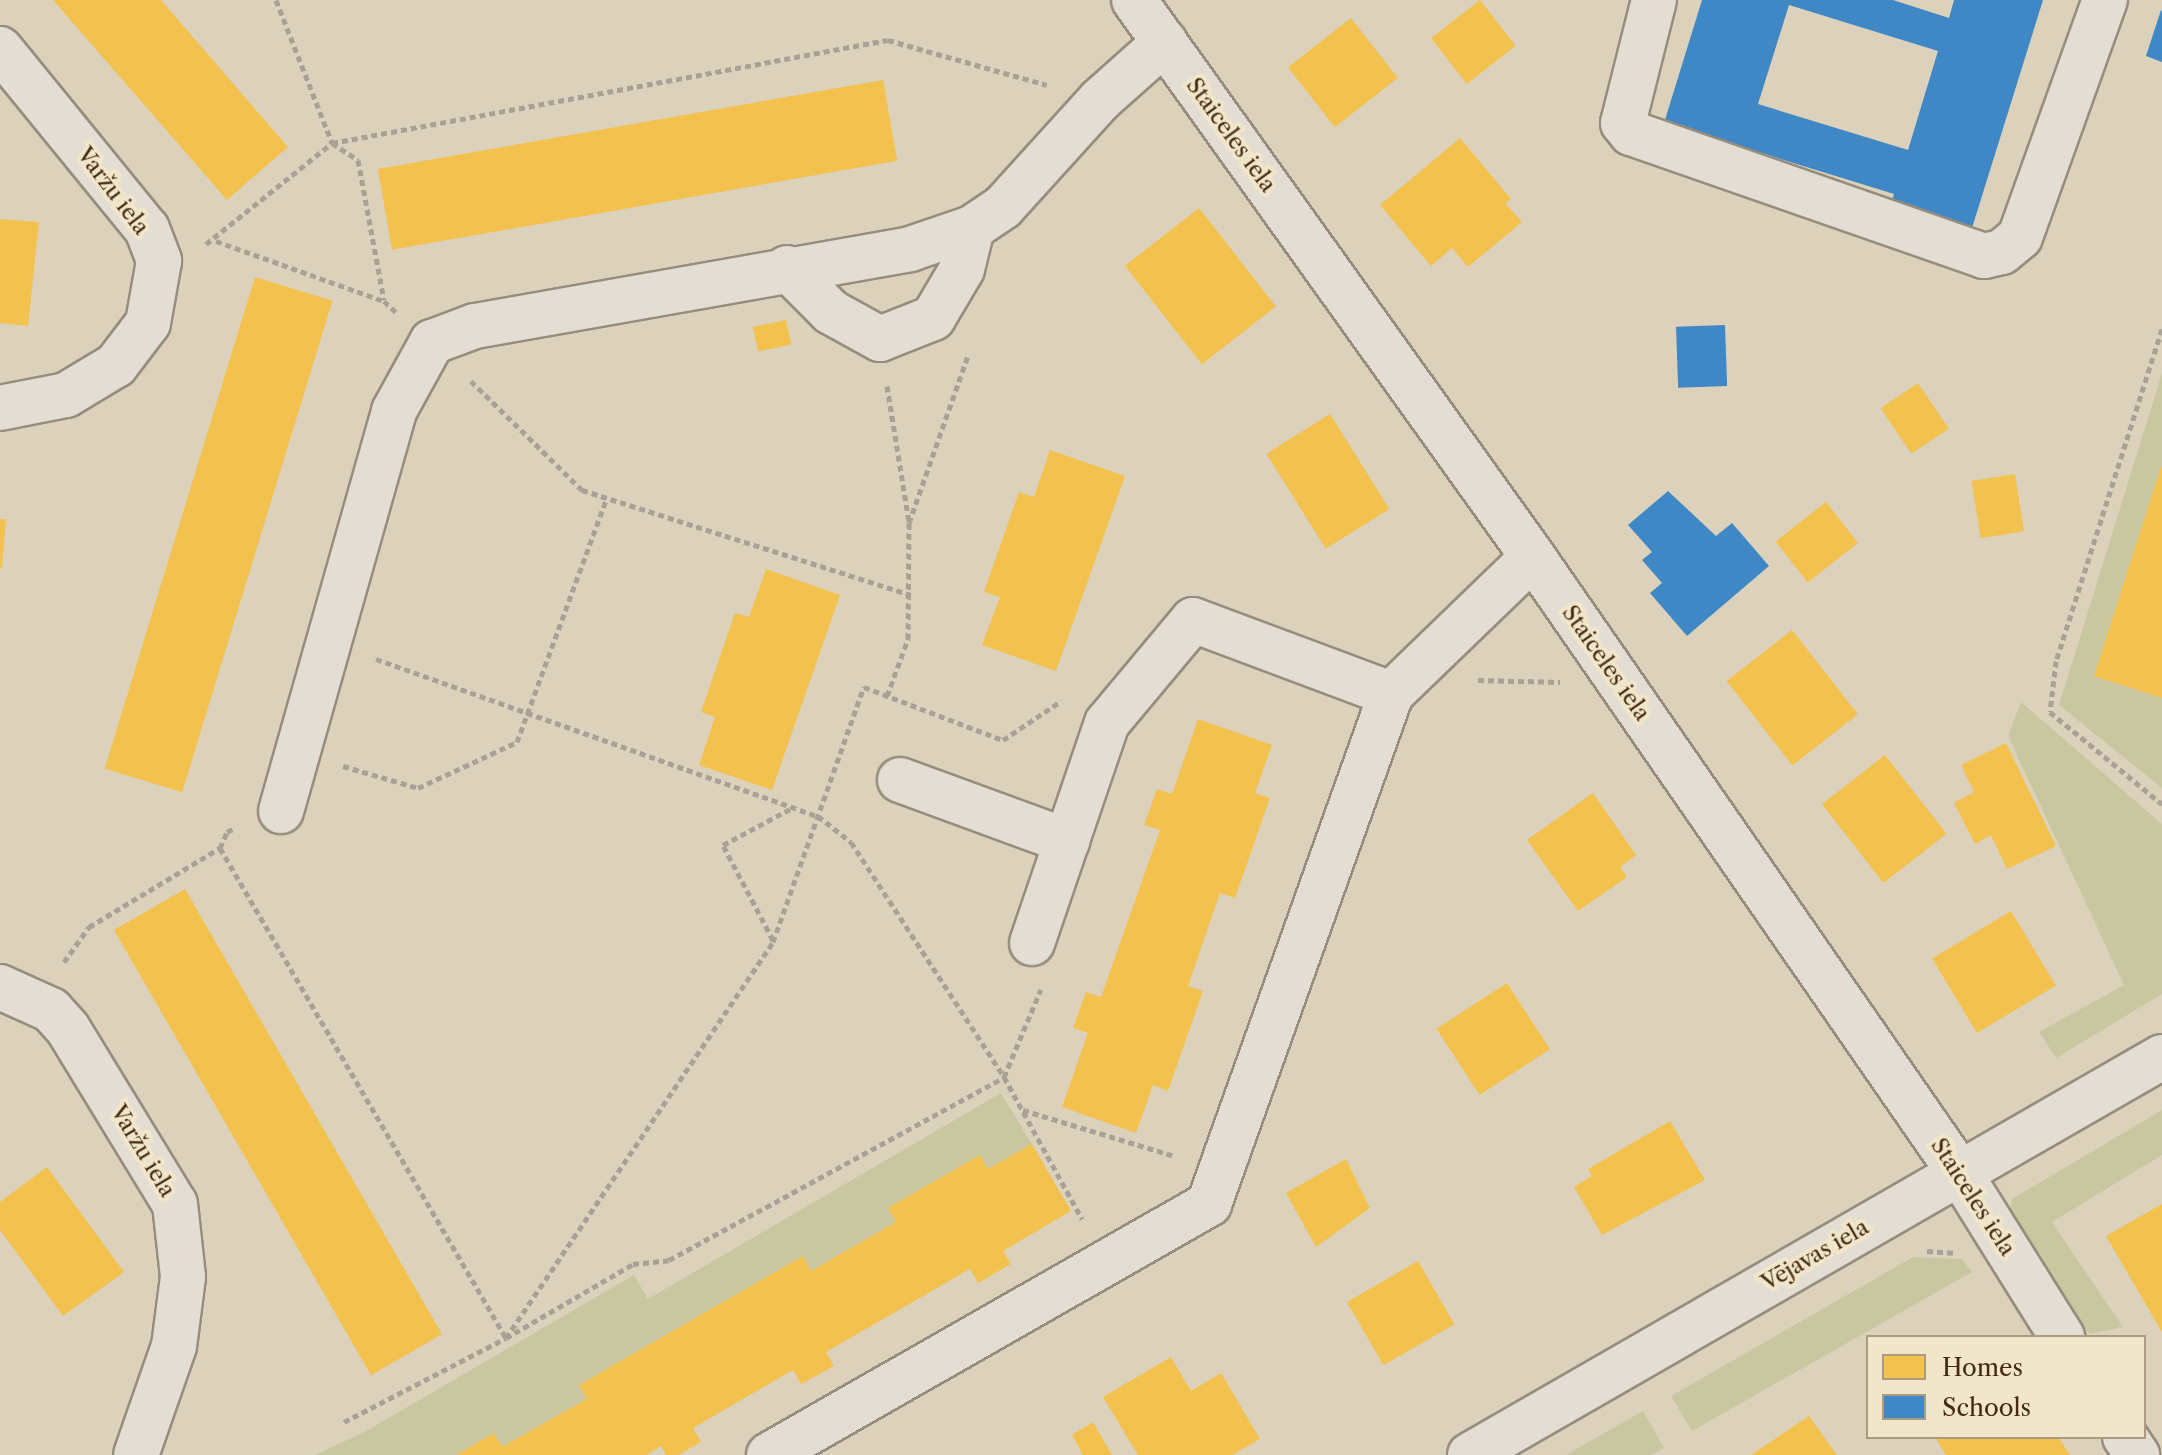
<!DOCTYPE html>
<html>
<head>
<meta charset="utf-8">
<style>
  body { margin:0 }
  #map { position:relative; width:2162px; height:1455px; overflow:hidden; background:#dcd2bb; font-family:"Libre Caslon Text",serif }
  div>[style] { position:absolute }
  .green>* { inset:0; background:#c9c7a0 }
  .homes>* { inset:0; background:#f2c14e; transform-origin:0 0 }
  .schools>* { inset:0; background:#3f88c5; transform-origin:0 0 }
  .path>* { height:5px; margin-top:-2.5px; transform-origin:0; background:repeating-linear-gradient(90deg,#a7a196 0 6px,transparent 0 10px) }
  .roads { filter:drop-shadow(2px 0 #968d7d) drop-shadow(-2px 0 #968d7d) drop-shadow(0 2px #968d7d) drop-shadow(0 -2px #968d7d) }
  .minor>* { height:44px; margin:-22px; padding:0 22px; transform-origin:22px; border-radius:22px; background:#e3ded3 }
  span { translate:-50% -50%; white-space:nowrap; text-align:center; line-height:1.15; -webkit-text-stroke:8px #f1e6ca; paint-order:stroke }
  .street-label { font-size:22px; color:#452913 }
  .legend { position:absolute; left:1866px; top:1335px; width:280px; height:104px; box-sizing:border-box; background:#f1e6ca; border:2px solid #ac9a81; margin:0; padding:10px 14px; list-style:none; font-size:24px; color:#452913 }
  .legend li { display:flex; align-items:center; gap:16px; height:40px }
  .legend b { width:40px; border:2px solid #ac9a81 }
</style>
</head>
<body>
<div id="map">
  <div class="green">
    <div style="clip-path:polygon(2162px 373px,2162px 465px,2094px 676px,2162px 698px,2162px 788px,2059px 705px)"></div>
    <div style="clip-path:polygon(2021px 702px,2162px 824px,2162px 994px,2056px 1058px,2039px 1032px,2124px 985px,2008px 736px)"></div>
    <div style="clip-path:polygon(1001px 1093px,1032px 1144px,811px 1271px,803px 1257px,579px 1385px,587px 1399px,502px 1447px,494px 1433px,456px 1455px,315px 1455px,366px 1431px,634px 1275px,648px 1299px)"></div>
    <div style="clip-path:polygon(2162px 1110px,2162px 1155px,2052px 1222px,2123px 1327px,2090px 1334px,2049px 1283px,2009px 1217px,2012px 1199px)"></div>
    <div style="clip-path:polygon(1913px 1257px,1962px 1259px,1972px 1272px,1692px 1431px,1671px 1396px)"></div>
    <div style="clip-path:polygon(1643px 1411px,1664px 1448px,1651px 1455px,1566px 1455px)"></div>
  </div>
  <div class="homes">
    <div style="clip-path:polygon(53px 0,161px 0,288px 147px,227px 200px)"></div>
    <div style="left:1480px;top:0;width:58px;height:62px;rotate:52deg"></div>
    <div style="left:1351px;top:18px;width:76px;height:80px;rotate:52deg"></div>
    <div style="left:883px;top:80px;width:82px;height:513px;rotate:80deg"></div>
    <div style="clip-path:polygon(1460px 138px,1511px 199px,1505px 203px,1522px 222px,1468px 267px,1452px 248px,1431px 266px,1380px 205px)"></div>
    <div style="left:1199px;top:208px;width:125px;height:94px;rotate:52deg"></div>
    <div style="clip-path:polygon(0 219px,39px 222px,28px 326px,0 323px)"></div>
    <div style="left:255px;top:277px;width:81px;height:514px;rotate:17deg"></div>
    <div style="left:786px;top:320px;width:25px;height:34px;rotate:78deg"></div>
    <div style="left:1918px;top:383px;width:55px;height:45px;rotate:56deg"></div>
    <div style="left:1330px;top:414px;width:112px;height:75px;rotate:58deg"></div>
    <div style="clip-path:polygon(1050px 450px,1125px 476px,1056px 671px,982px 645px,1000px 597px,984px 592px,1019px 492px,1034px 497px)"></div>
    <div style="clip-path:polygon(2161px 467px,2162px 467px,2162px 698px,2094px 676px)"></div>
    <div style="left:2015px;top:474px;width:58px;height:44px;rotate:81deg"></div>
    <div style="left:1826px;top:502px;width:52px;height:64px;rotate:52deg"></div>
    <div style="clip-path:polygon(0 519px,6px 519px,2px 568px,0 568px)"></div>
    <div style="clip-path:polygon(766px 569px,840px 595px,772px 790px,699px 765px,715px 717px,701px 712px,735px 613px,749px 617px)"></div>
    <div style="left:1792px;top:630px;width:107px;height:83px;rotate:52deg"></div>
    <div style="clip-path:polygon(1198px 719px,1272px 745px,1255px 793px,1270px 798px,1235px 898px,1220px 893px,1188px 986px,1203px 991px,1168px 1091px,1153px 1085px,1136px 1133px,1062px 1107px,1088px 1033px,1073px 1028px,1086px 992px,1101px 997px,1160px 830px,1144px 825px,1157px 789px,1172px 794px)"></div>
    <div style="clip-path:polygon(2006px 743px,2056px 846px,2007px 869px,1991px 835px,1975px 844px,1954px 803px,1974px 792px,1961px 765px)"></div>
    <div style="left:1885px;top:755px;width:100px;height:80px;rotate:52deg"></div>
    <div style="clip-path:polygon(1593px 793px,1636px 855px,1620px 867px,1627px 877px,1578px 911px,1527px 840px)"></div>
    <div style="left:185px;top:889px;width:514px;height:82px;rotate:60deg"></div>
    <div style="left:2011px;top:911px;width:87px;height:92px;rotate:59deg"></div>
    <div style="left:1507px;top:983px;width:79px;height:84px;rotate:57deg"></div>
    <div style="clip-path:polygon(1670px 1121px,1705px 1180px,1602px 1235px,1574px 1187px,1592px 1176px,1588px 1169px)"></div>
    <div style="clip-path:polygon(1032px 1144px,1071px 1211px,1003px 1251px,1011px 1264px,978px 1283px,970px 1269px,826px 1352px,834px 1366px,801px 1384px,793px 1370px,693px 1428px,701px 1442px,678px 1455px,666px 1455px,661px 1446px,646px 1455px,456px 1455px,494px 1433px,502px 1447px,587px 1399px,579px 1385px,803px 1256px,811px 1271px,896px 1222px,888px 1208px,980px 1155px,988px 1169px)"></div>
    <div style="clip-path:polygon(1346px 1159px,1370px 1208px,1316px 1247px,1286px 1193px)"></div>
    <div style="clip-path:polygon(47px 1167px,124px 1272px,63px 1316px,0 1230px,0 1202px)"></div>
    <div style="clip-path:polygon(2162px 1204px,2162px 1332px,2106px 1236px)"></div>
    <div style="left:1418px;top:1261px;width:73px;height:82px;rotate:60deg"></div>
    <div style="clip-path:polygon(1171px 1357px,1191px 1391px,1221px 1373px,1260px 1439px,1232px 1455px,1138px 1455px,1103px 1397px)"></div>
    <div style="clip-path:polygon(1809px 1416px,1837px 1455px,1751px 1455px)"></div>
    <div style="clip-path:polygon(1093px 1422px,1112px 1455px,1083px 1455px,1072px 1435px)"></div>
    <div style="clip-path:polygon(1935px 1437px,2058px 1437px,2070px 1455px,1946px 1455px)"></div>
  </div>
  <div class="schools">
    <div style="clip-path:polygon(evenodd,1702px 0,1893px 0,1949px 18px,1954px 0,2043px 0,1972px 228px,1891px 203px,1894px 194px,1664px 123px,1702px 0,1789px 5px,1938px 51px,1908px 150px,1758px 104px,1789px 5px)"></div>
    <div style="clip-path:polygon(2161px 10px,2162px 11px,2162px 62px,2146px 56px)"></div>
    <div style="left:1725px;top:325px;width:61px;height:49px;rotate:88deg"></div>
    <div style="clip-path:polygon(1668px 491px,1716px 536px,1732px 523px,1769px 566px,1687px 636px,1650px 593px,1662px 583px,1642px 560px,1652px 552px,1628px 525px)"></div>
  </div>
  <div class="path">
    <div style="left:276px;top:0;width:154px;rotate:68.6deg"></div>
    <div style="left:332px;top:143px;width:31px;rotate:33deg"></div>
    <div style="left:358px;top:160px;width:142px;rotate:79.5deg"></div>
    <div style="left:216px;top:241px;width:178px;rotate:19.7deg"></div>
    <div style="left:384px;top:301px;width:16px;rotate:43deg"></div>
    <div style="left:206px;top:244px;width:161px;rotate:-38.7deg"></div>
    <div style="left:332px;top:143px;width:565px;rotate:-10.5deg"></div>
    <div style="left:888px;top:40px;width:165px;rotate:15.8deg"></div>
    <div style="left:2162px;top:329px;width:349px;rotate:107.7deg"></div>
    <div style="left:2056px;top:661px;width:51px;rotate:96.7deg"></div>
    <div style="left:2050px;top:712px;width:145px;rotate:39.4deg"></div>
    <div style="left:471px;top:381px;width:156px;rotate:44.5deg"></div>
    <div style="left:582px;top:490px;width:345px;rotate:17.7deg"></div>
    <div style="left:887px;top:386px;width:138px;rotate:80.8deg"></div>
    <div style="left:376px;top:659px;width:469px;rotate:19.6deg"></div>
    <div style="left:818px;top:816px;width:42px;rotate:38.2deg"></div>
    <div style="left:851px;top:842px;width:280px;rotate:56.9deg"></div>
    <div style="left:1004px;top:1077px;width:162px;rotate:61.2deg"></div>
    <div style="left:1478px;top:680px;width:82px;rotate:1.4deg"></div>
    <div style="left:887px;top:696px;width:61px;rotate:-69.8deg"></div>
    <div style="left:908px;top:639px;width:116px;rotate:-89.5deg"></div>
    <div style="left:909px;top:523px;width:178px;rotate:-70.6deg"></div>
    <div style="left:343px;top:766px;width:78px;rotate:16.3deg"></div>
    <div style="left:418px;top:788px;width:109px;rotate:-24.9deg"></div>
    <div style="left:517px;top:742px;width:260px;rotate:-69.8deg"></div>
    <div style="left:220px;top:848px;width:567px;rotate:59.73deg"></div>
    <div style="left:506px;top:1338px;width:478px;rotate:-56deg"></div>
    <div style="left:773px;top:942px;width:271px;rotate:-70.4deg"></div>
    <div style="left:864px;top:687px;width:149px;rotate:20.9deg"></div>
    <div style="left:1003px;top:740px;width:70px;rotate:-33.9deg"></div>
    <div style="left:773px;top:940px;width:107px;rotate:-117.8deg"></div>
    <div style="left:723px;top:845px;width:78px;rotate:-28.2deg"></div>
    <div style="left:64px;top:962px;width:43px;rotate:-54.5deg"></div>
    <div style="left:89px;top:927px;width:153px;rotate:-31.1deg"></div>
    <div style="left:220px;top:848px;width:17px;rotate:-66deg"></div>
    <div style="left:227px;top:832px;width:9px;rotate:-27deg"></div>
    <div style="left:1023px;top:1110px;width:158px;rotate:16.9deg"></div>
    <div style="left:1927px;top:1251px;width:26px;rotate:4deg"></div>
    <div style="left:344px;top:1422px;width:182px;rotate:-27.4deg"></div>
    <div style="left:506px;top:1338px;width:147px;rotate:-30.2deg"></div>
    <div style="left:633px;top:1264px;width:36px;rotate:-6deg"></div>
    <div style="left:669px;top:1260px;width:382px;rotate:-28.6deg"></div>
    <div style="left:1004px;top:1077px;width:95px;rotate:-67.2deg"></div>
  </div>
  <div class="roads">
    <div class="minor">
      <div style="left:1134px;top:0;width:685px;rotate:54.38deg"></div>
      <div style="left:1533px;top:557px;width:748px;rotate:55.29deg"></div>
      <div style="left:1959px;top:1172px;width:195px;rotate:58deg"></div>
      <div style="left:1654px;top:0;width:127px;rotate:104.1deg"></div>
      <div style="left:1623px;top:123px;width:13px;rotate:51deg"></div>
      <div style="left:1631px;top:133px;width:374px;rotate:19.2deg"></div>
      <div style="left:1984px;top:256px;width:18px;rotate:-13deg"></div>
      <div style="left:2002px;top:252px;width:23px;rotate:-40deg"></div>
      <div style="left:2020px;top:237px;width:252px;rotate:-70.3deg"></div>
      <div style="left:0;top:49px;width:232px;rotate:50.8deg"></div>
      <div style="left:147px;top:229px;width:34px;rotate:69deg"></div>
      <div style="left:159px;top:261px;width:63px;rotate:100.1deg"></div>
      <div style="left:148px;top:323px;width:53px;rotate:127.3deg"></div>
      <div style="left:116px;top:365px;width:58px;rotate:149deg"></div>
      <div style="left:66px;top:395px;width:67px;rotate:168.9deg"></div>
      <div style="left:787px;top:268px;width:62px;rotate:45deg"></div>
      <div style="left:831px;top:312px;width:56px;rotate:28.9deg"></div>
      <div style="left:880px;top:339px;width:57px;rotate:-21.6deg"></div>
      <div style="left:933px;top:318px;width:57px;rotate:-59.4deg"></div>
      <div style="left:962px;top:269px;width:42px;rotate:-76.3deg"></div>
      <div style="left:900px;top:780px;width:178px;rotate:20.1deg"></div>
      <div style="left:281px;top:811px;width:416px;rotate:-74.2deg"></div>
      <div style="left:394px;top:411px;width:79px;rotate:-61.2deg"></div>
      <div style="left:432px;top:342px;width:46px;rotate:-20.4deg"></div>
      <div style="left:475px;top:326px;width:442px;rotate:-10deg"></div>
      <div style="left:910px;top:249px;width:65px;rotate:-18.7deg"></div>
      <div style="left:972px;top:228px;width:37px;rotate:-34deg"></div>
      <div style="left:1003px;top:207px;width:144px;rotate:-47.8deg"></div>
      <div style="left:1100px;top:100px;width:87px;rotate:-41.7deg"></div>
      <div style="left:1032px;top:943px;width:232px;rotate:-71.2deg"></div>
      <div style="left:1107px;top:723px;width:134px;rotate:-50.1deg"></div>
      <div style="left:1193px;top:620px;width:211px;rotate:20.5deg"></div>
      <div style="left:0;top:987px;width:56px;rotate:24.3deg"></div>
      <div style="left:51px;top:1010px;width:25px;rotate:48deg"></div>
      <div style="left:68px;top:1029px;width:205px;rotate:58.6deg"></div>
      <div style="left:175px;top:1204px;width:73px;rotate:83.7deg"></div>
      <div style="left:183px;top:1277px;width:70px;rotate:97.4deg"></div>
      <div style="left:174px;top:1346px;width:115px;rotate:109.2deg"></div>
      <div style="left:2125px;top:1437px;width:22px;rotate:56deg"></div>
      <div style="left:769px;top:1455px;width:507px;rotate:-29.7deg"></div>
      <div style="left:1209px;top:1204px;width:542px;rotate:-70.36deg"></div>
      <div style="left:1391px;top:694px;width:197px;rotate:-44deg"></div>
      <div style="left:1470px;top:1455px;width:798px;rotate:-29.91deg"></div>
    </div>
  </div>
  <div class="street-label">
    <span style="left:1231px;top:135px;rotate:54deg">Staiceles iela</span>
    <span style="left:113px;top:191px;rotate:53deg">Varžu iela</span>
    <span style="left:1606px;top:663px;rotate:55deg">Staiceles iela</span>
    <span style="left:143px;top:1151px;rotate:59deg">Varžu iela</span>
    <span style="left:1973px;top:1197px;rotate:57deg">Staiceles iela</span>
    <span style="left:1815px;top:1255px;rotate:-30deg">Vējavas iela</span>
  </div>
  <ul class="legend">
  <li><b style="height:22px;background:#f2c14e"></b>Homes</li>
  <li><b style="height:22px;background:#3f88c5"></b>Schools</li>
  </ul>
</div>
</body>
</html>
